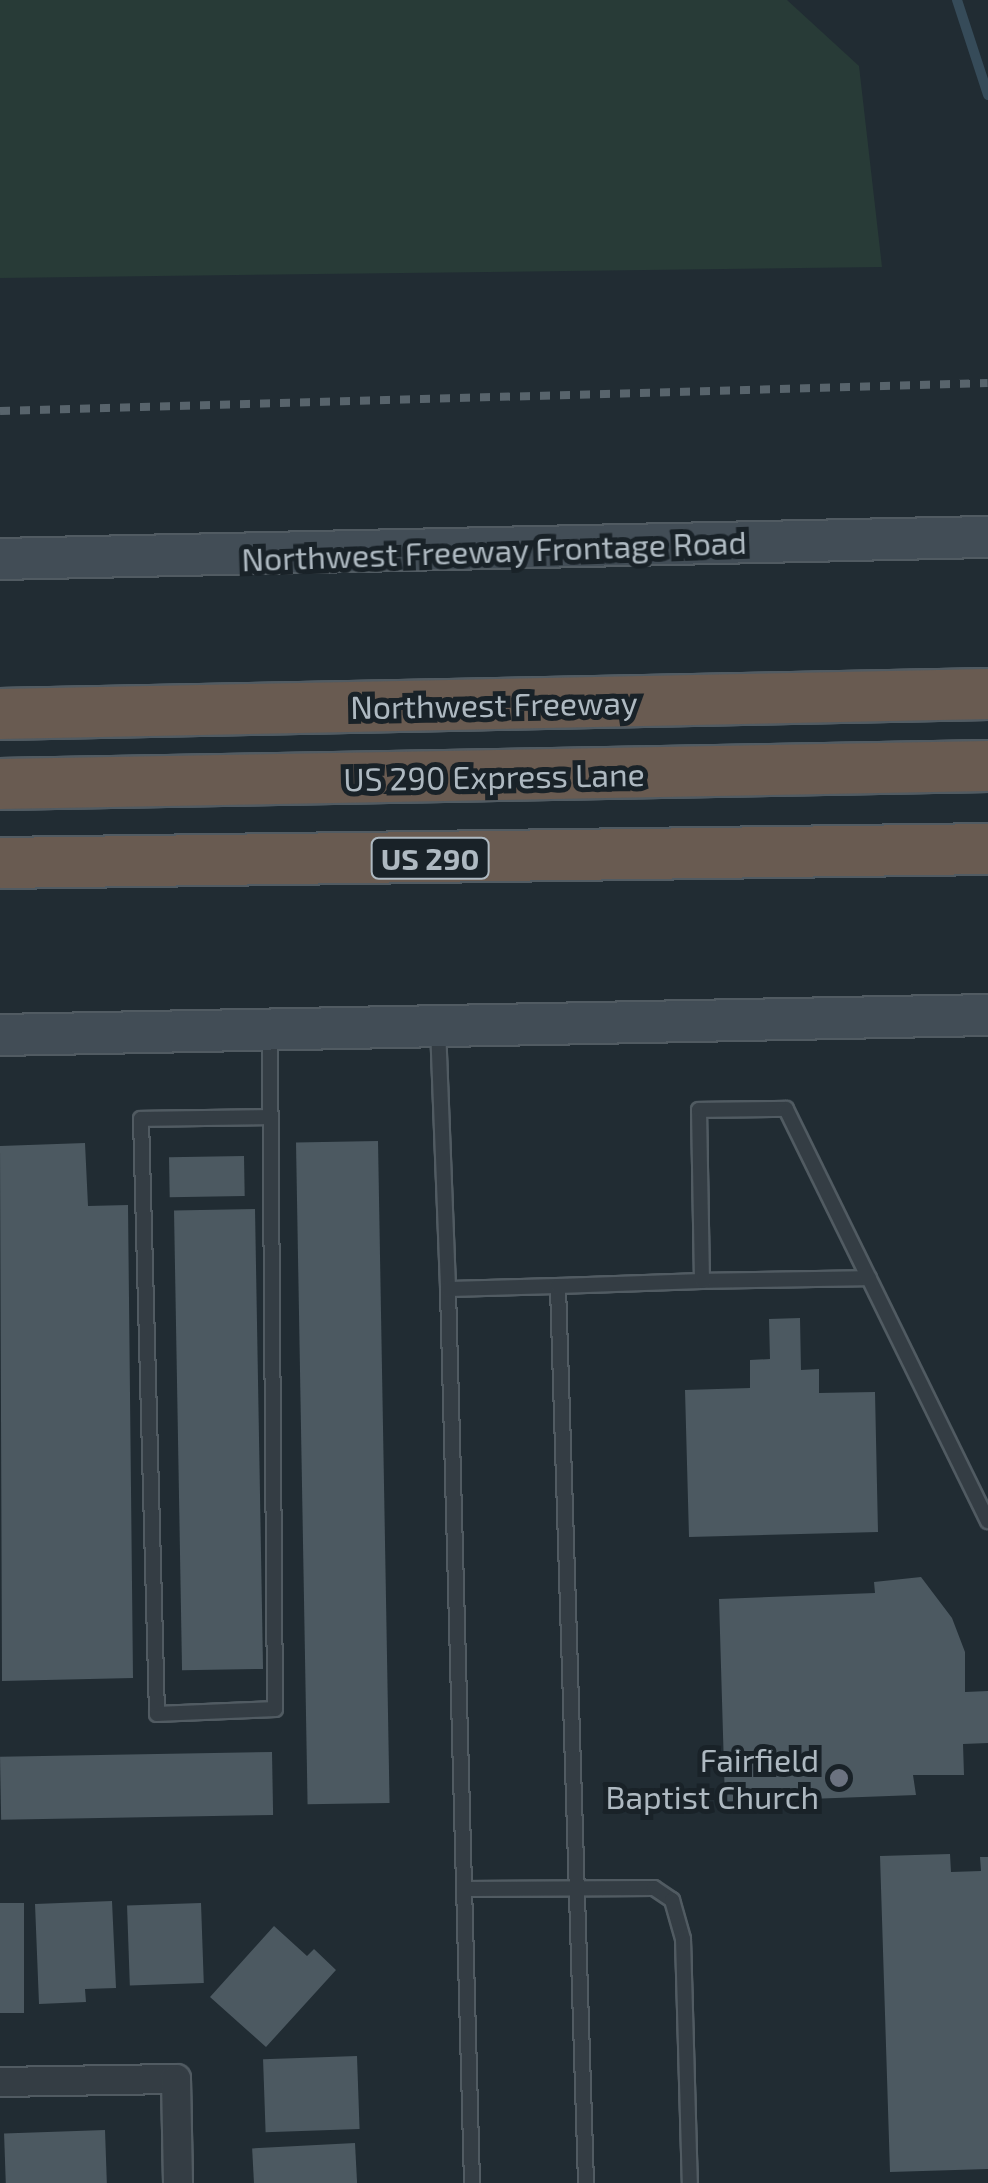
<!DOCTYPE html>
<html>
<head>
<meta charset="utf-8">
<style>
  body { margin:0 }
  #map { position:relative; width:988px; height:2183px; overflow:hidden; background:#212c33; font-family:"Exo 2",sans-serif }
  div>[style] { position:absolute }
  .green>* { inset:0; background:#283b37 }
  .stream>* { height:10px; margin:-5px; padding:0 5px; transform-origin:5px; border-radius:5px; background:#364b59 }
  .building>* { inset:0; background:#4c5961; transform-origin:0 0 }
  .roads { filter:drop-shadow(2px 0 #515b62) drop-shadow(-2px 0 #515b62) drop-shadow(0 2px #515b62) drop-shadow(0 -2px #515b62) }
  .service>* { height:14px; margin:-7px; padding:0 7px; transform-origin:7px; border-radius:7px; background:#343d44 }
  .minor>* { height:28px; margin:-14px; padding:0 14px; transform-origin:14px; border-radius:14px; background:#343d44 }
  .secondary>* { height:40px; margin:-20px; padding:0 20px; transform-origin:20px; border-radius:20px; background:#424d56 }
  .motorway>* { height:50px; margin:-25px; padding:0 25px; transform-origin:25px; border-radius:25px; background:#695b51 }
  .rail>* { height:8px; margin-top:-4px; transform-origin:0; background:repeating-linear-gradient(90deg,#58646c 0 10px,transparent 0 20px) }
  .dots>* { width:28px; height:28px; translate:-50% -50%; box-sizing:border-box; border:5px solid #192228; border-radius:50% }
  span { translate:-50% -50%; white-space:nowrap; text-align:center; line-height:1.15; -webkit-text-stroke:10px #192228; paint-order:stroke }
  .shield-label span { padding:2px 8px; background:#192228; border:2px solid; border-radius:8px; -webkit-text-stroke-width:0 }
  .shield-label { font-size:30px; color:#aeb9c1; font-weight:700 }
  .street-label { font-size:32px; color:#aeb9c1 }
  .poi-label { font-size:32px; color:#aeb9c1 }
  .right { translate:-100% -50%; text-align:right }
</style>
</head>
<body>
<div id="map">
  <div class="green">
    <div style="clip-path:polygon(0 0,787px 0,859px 66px,882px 267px,0 278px)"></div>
  </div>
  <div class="stream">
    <div style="left:957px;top:0;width:100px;rotate:71.9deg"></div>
  </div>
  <div class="building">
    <div style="left:378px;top:1141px;width:662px;height:82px;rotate:89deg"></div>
    <div style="clip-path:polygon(85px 1143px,88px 1206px,128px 1205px,133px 1678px,2px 1681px,0 1146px)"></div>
    <div style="left:244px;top:1156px;width:40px;height:75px;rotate:89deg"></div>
    <div style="left:255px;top:1209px;width:460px;height:81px;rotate:89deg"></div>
    <div style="clip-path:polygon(800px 1318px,801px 1370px,819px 1369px,819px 1393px,875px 1392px,878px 1532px,689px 1537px,685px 1390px,750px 1388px,750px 1360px,770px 1359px,769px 1319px)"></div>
    <div style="clip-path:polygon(921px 1577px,952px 1618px,965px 1652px,965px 1692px,988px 1691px,988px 1743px,963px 1744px,964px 1775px,913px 1775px,916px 1795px,725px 1802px,719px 1599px,875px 1593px,874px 1582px)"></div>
    <div style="left:272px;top:1752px;width:63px;height:272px;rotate:89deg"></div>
    <div style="clip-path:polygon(950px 1854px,951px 1872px,981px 1871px,980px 1857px,988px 1857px,988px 2169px,890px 2172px,880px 1856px)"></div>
    <div style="clip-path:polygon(112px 1901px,116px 1988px,85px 1989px,86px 2002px,39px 2004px,35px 1904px)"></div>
    <div style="left:0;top:1903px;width:24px;height:110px"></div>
    <div style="left:201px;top:1903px;width:80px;height:74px;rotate:88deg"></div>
    <div style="clip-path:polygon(274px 1926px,307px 1956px,314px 1949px,336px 1970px,266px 2047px,210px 1997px)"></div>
    <div style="left:357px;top:2056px;width:73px;height:94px;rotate:88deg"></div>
    <div style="left:105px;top:2130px;width:53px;height:101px;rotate:88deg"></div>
    <div style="left:355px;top:2143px;width:40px;height:103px;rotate:87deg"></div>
  </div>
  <div class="roads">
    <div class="service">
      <div style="left:438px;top:1027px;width:262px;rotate:87.8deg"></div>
      <div style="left:268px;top:1117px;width:127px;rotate:179.1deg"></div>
      <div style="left:141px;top:1119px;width:595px;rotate:88.46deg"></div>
      <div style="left:157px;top:1714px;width:118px;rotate:-2.4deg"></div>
      <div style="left:275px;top:1709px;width:674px;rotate:-90.43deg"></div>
      <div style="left:702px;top:1281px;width:167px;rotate:-1deg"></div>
      <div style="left:464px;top:1889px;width:190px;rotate:-0.3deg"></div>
      <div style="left:654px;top:1888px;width:22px;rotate:34deg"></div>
      <div style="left:672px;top:1900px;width:41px;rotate:74.2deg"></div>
      <div style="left:683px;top:1939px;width:244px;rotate:88.4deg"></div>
      <div style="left:472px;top:2183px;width:894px;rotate:-91.54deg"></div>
      <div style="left:448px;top:1289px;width:110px;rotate:-1.6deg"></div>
      <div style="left:586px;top:2183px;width:897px;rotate:-91.79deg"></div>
      <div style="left:558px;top:1286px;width:144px;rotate:-2deg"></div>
      <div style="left:702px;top:1281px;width:171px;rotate:-91deg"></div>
      <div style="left:699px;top:1110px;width:87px;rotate:-0.7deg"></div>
      <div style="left:786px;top:1109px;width:459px;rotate:63.9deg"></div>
    </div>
    <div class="minor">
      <div style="left:0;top:2082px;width:176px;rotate:-1deg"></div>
      <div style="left:176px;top:2079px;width:104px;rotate:88.9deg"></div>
    </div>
    <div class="secondary">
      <div style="left:0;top:559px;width:988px;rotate:-1.28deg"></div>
      <div style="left:0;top:1035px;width:988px;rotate:-1.16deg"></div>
    </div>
    <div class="motorway">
      <div style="left:0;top:714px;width:988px;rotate:-1.16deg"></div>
      <div style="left:0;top:784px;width:988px;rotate:-1.04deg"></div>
      <div style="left:0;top:863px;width:988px;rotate:-0.81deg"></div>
    </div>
  </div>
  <div class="rail">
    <div style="left:0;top:411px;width:988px;rotate:-1.62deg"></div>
  </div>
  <div class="dots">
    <div style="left:839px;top:1778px;background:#6b7280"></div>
  </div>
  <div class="shield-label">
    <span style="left:430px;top:858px">US 290</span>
  </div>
  <div class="street-label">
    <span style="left:494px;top:550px;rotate:-2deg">Northwest Freeway Frontage Road</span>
    <span style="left:494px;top:704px;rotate:-1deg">Northwest Freeway</span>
    <span style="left:494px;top:776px;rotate:-1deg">US 290 Express Lane</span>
  </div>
  <div class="poi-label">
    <span class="right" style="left:819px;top:1778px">Fairfield<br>Baptist Church</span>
  </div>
</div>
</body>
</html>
